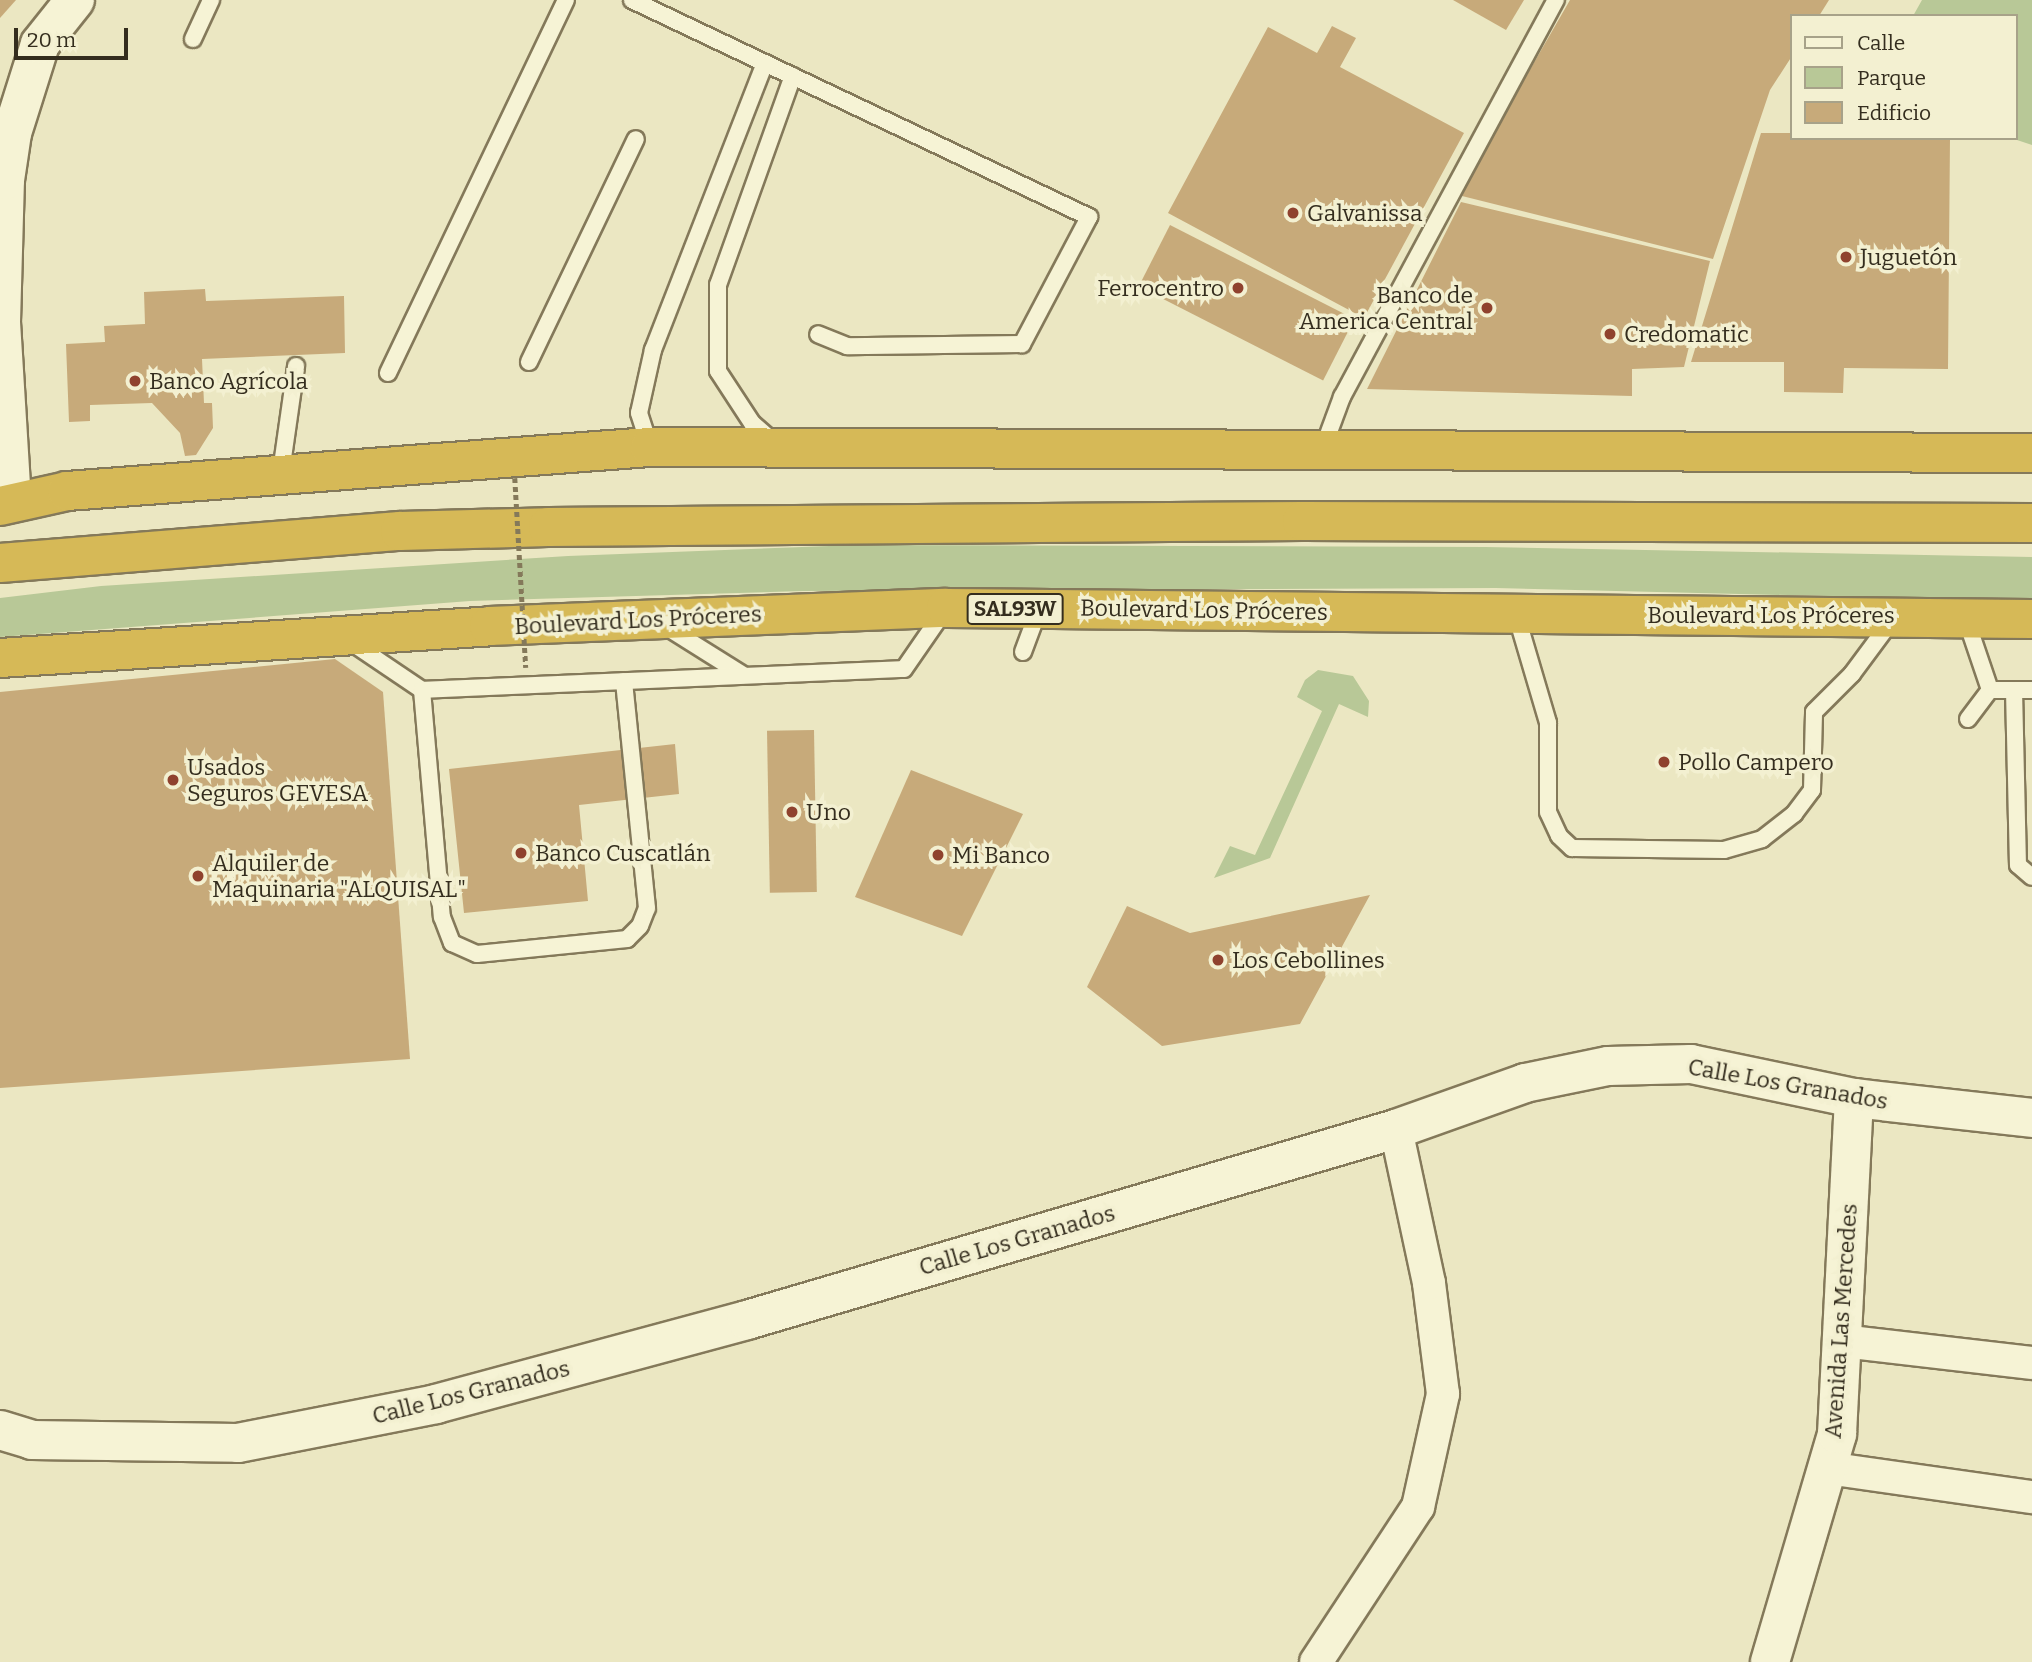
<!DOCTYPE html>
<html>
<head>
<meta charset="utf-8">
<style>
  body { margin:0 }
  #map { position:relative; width:2032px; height:1662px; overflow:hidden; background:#ebe7c2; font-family:Bitter,serif }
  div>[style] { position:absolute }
  .green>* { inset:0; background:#b8c897 }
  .building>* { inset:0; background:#c7aa7a; transform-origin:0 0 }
  .roads { filter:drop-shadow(2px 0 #84795a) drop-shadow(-2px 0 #84795a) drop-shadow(0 2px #84795a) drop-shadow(0 -2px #84795a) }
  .lane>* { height:16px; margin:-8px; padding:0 8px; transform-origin:8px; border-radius:8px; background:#f6f3d5 }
  .street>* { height:32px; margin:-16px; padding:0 16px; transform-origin:16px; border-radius:16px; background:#f6f3d5 }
  .secondary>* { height:38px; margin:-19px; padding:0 19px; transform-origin:19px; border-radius:19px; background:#f6f3d5 }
  .highway>* { height:38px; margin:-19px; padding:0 19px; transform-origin:19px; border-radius:19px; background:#d6b957 }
  .path-bridge>* { height:4.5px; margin-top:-2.25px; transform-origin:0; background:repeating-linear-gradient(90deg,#84795a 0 5px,transparent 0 8.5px) }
  .dots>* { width:19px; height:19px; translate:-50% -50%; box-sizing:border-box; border:4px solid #f3f0d1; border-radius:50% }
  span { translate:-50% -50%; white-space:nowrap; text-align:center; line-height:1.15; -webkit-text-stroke:7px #f3f0d1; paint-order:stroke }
  .shield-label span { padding:2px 5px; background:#f3f0d1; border:2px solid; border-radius:5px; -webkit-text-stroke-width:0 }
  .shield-label { font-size:21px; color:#342d1e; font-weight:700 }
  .poi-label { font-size:23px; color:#342d1e }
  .left { translate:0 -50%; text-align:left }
  .right { translate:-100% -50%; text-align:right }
  .street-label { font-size:23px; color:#342d1e }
  .legend { position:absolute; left:1790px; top:14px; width:228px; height:126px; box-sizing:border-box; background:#f3f0d1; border:2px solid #a7a289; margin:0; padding:9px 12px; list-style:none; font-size:21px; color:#342d1e }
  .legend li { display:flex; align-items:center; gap:14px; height:35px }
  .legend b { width:35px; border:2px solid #a7a289 }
  .scale { position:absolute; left:14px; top:28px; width:114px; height:32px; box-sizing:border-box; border:4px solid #342d1e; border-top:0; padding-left:9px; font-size:21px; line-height:24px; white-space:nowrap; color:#342d1e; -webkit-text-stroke:5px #f3f0d1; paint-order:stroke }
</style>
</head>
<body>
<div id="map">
  <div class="green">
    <div style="clip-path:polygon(1922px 0,2032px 0,2032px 145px,2011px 138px,2016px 138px,2016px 16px,1913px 16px)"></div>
    <div style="clip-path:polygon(856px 545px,1485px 547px,2032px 557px,2032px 601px,1496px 588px,803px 591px,470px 601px,0 637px,0 598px,101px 586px,568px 556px)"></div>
    <div style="clip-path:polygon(1318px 670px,1353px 676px,1369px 701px,1368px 717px,1339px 704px,1270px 858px,1214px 878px,1230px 846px,1255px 855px,1322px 711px,1297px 697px,1305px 680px)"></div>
  </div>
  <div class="building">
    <div style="clip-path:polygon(0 0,16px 0,0 18px)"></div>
    <div style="clip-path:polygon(1453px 0,1524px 0,1506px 30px)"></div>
    <div style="clip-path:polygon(1570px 0,1829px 0,1819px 16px,1792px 16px,1792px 56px,1770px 90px,1713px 259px,1458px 195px)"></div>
    <div style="clip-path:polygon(1332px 26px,1356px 38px,1340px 67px,1464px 133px,1364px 318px,1168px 213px,1268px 27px,1317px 53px)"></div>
    <div style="clip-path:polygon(1761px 133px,1792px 133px,1792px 138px,1950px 138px,1948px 369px,1844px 368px,1843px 393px,1784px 392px,1784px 362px,1691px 362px)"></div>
    <div style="clip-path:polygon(1461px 202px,1710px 261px,1684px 367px,1632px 369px,1632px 396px,1367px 389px)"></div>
    <div style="left:1170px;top:225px;width:207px;height:69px;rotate:27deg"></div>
    <div style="clip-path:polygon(205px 289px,206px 301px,344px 296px,345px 353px,202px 359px,204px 403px,212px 403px,213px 428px,196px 455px,185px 456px,180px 433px,152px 403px,90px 405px,90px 421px,69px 422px,66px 344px,105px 342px,104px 326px,145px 324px,144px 292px)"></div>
    <div style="clip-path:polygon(335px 659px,383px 692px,410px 1059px,0 1088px,0 692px)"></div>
    <div style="left:814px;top:730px;width:162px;height:47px;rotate:89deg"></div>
    <div style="clip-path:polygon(675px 744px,679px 794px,579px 805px,588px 901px,464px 913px,449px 769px)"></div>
    <div style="clip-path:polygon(911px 770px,1023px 814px,962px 936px,855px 897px)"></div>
    <div style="clip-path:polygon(1370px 895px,1300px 1024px,1162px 1046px,1087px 987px,1127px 906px,1190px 933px)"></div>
  </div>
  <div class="roads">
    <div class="lane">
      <div style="left:632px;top:0;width:506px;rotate:25.4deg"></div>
      <div style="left:1089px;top:217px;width:144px;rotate:117.8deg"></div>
      <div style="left:1022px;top:344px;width:175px;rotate:179.3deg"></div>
      <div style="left:847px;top:346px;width:31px;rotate:-158deg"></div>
      <div style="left:193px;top:39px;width:43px;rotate:-65.2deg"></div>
      <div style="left:529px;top:362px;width:247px;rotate:-64.4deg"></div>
      <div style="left:388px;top:373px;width:413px;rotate:-64.5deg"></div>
      <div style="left:775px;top:443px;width:30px;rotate:-139deg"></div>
      <div style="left:752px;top:423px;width:62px;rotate:-123.2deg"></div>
      <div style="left:718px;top:371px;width:86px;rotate:-90deg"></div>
      <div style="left:718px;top:285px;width:222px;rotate:-70.3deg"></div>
      <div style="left:650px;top:447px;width:36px;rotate:-108deg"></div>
      <div style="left:639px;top:413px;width:65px;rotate:-77.5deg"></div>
      <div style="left:653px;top:350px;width:308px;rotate:-68.7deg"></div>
      <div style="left:1322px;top:451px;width:58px;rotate:-69.7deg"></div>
      <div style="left:1342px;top:397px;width:451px;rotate:-61.7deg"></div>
      <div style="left:281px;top:472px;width:107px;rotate:-81.9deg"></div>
      <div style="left:1516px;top:614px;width:114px;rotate:73.6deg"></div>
      <div style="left:1548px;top:723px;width:89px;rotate:90deg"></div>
      <div style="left:1548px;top:812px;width:26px;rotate:65deg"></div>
      <div style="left:1559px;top:836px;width:18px;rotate:43deg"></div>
      <div style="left:1572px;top:848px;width:152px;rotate:0.8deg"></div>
      <div style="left:1724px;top:850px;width:40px;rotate:-16deg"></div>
      <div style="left:1762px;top:839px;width:41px;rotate:-38deg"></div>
      <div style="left:1794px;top:814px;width:30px;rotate:-53deg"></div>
      <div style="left:1812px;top:790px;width:78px;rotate:-88.5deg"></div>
      <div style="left:1814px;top:712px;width:54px;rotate:-45deg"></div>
      <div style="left:1852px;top:674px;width:67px;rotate:-53.5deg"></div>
      <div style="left:1966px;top:619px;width:75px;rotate:71.3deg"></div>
      <div style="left:1990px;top:690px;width:42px"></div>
      <div style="left:665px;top:626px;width:92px;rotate:32.1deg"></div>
      <div style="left:351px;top:642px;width:86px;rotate:34.1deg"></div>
      <div style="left:422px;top:690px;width:482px;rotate:-2.5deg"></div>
      <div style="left:904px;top:669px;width:70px;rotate:-55.4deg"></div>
      <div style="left:1023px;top:652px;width:46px;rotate:-69.6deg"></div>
      <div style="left:422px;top:690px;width:228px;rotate:85deg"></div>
      <div style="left:442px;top:917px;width:28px;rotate:69deg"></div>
      <div style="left:452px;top:943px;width:27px;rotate:24deg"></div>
      <div style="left:477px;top:954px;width:151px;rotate:-5.7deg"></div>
      <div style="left:627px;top:939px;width:18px;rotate:-45deg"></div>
      <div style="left:640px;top:926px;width:19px;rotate:-69deg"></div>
      <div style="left:647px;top:908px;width:228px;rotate:-95.8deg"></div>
      <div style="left:2014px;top:690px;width:175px;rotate:88.7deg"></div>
      <div style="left:2018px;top:865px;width:18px;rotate:41deg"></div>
      <div style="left:1968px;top:719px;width:36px;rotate:-53deg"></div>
    </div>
    <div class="street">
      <div style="left:1842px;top:1341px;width:191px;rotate:6.6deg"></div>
      <div style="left:1827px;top:1468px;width:207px;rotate:8.1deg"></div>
      <div style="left:1316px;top:1662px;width:186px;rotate:-56.7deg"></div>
      <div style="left:1418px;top:1507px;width:116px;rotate:-77.5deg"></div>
      <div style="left:1443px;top:1394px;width:112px;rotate:-97.2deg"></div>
      <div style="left:1429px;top:1283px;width:157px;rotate:-102.1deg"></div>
    </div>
    <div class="secondary">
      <div style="left:12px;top:502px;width:180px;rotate:-93.5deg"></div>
      <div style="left:1px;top:322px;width:142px;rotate:-88.4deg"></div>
      <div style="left:5px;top:180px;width:48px;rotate:-81.5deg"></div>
      <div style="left:12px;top:133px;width:93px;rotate:-72.5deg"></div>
      <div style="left:40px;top:44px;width:56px;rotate:-51.5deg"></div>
      <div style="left:0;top:1430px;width:34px;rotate:17deg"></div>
      <div style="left:32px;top:1440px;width:206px;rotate:0.8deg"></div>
      <div style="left:238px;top:1443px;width:202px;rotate:-11.1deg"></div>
      <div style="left:436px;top:1404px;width:322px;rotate:-15.1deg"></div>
      <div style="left:747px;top:1320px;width:677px;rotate:-16.4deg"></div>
      <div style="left:1396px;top:1129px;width:137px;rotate:-19.6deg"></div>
      <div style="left:1525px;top:1083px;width:85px;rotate:-11.6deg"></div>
      <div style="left:1608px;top:1066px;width:83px;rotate:-1.4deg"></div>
      <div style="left:1691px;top:1064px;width:167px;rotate:11.8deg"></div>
      <div style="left:1854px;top:1098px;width:179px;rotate:6.4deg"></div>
      <div style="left:1770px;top:1662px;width:238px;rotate:-73.6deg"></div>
      <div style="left:1837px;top:1434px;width:336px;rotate:-87.1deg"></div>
    </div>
    <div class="highway">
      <div style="left:0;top:506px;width:69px;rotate:-12.6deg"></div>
      <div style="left:67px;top:491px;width:585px;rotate:-4.32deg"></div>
      <div style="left:650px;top:447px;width:1382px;rotate:0.25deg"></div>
      <div style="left:0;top:563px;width:401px;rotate:-4.6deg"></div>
      <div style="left:400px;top:531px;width:148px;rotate:-1.5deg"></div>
      <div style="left:548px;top:527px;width:754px;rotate:-0.46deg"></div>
      <div style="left:1302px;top:521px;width:730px;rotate:0.16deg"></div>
      <div style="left:0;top:658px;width:490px;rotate:-3.7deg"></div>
      <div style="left:489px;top:626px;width:457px;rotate:-2.3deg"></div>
      <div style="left:946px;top:608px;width:1086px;rotate:0.58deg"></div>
    </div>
  </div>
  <div class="path-bridge">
    <div style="left:515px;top:478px;width:190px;rotate:86.7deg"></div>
  </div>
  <div class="dots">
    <div style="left:1293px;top:213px;background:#8f422e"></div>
    <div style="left:1846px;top:257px;background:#8f422e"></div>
    <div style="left:1238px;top:288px;background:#8f422e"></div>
    <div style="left:1487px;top:308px;background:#8f422e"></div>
    <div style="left:1610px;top:334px;background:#8f422e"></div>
    <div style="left:135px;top:381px;background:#8f422e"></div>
    <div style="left:1664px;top:762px;background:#8f422e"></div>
    <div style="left:173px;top:780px;background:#8f422e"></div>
    <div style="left:792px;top:812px;background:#8f422e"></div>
    <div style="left:521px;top:853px;background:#8f422e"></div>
    <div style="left:938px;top:855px;background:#8f422e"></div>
    <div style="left:198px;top:876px;background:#8f422e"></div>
    <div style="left:1218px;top:960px;background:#8f422e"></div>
  </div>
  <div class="shield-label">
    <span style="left:1015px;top:609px">SAL93W</span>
  </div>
  <div class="poi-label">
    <span class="left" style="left:1307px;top:213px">Galvanissa</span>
    <span class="left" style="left:1860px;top:257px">Juguetón</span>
    <span class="right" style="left:1224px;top:288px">Ferrocentro</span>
    <span class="right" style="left:1473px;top:308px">Banco de<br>America Central</span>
    <span class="left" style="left:1624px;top:334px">Credomatic</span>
    <span class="left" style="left:149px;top:381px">Banco Agrícola</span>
    <span class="left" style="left:1678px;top:762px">Pollo Campero</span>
    <span class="left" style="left:187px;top:780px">Usados<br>Seguros GEVESA</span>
    <span class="left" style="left:806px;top:812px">Uno</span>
    <span class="left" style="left:535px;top:853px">Banco Cuscatlán</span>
    <span class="left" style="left:952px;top:855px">Mi Banco</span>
    <span class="left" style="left:212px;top:876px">Alquiler de<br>Maquinaria "ALQUISAL"</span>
    <span class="left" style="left:1232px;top:960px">Los Cebollines</span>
  </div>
  <div class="street-label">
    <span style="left:1204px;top:610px;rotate:1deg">Boulevard Los Próceres</span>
    <span style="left:1771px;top:615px">Boulevard Los Próceres</span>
    <span style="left:638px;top:620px;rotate:-3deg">Boulevard Los Próceres</span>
    <span style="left:1788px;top:1084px;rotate:10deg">Calle Los Granados</span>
    <span style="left:1017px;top:1240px;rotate:-16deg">Calle Los Granados</span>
    <span style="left:1841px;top:1321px;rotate:-86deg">Avenida Las Mercedes</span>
    <span style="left:471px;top:1392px;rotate:-14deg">Calle Los Granados</span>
  </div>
  <ul class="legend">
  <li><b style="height:9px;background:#f6f3d5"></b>Calle</li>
  <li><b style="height:19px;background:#b8c897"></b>Parque</li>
  <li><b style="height:19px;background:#c7aa7a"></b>Edificio</li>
  </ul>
  <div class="scale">20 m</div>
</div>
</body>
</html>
